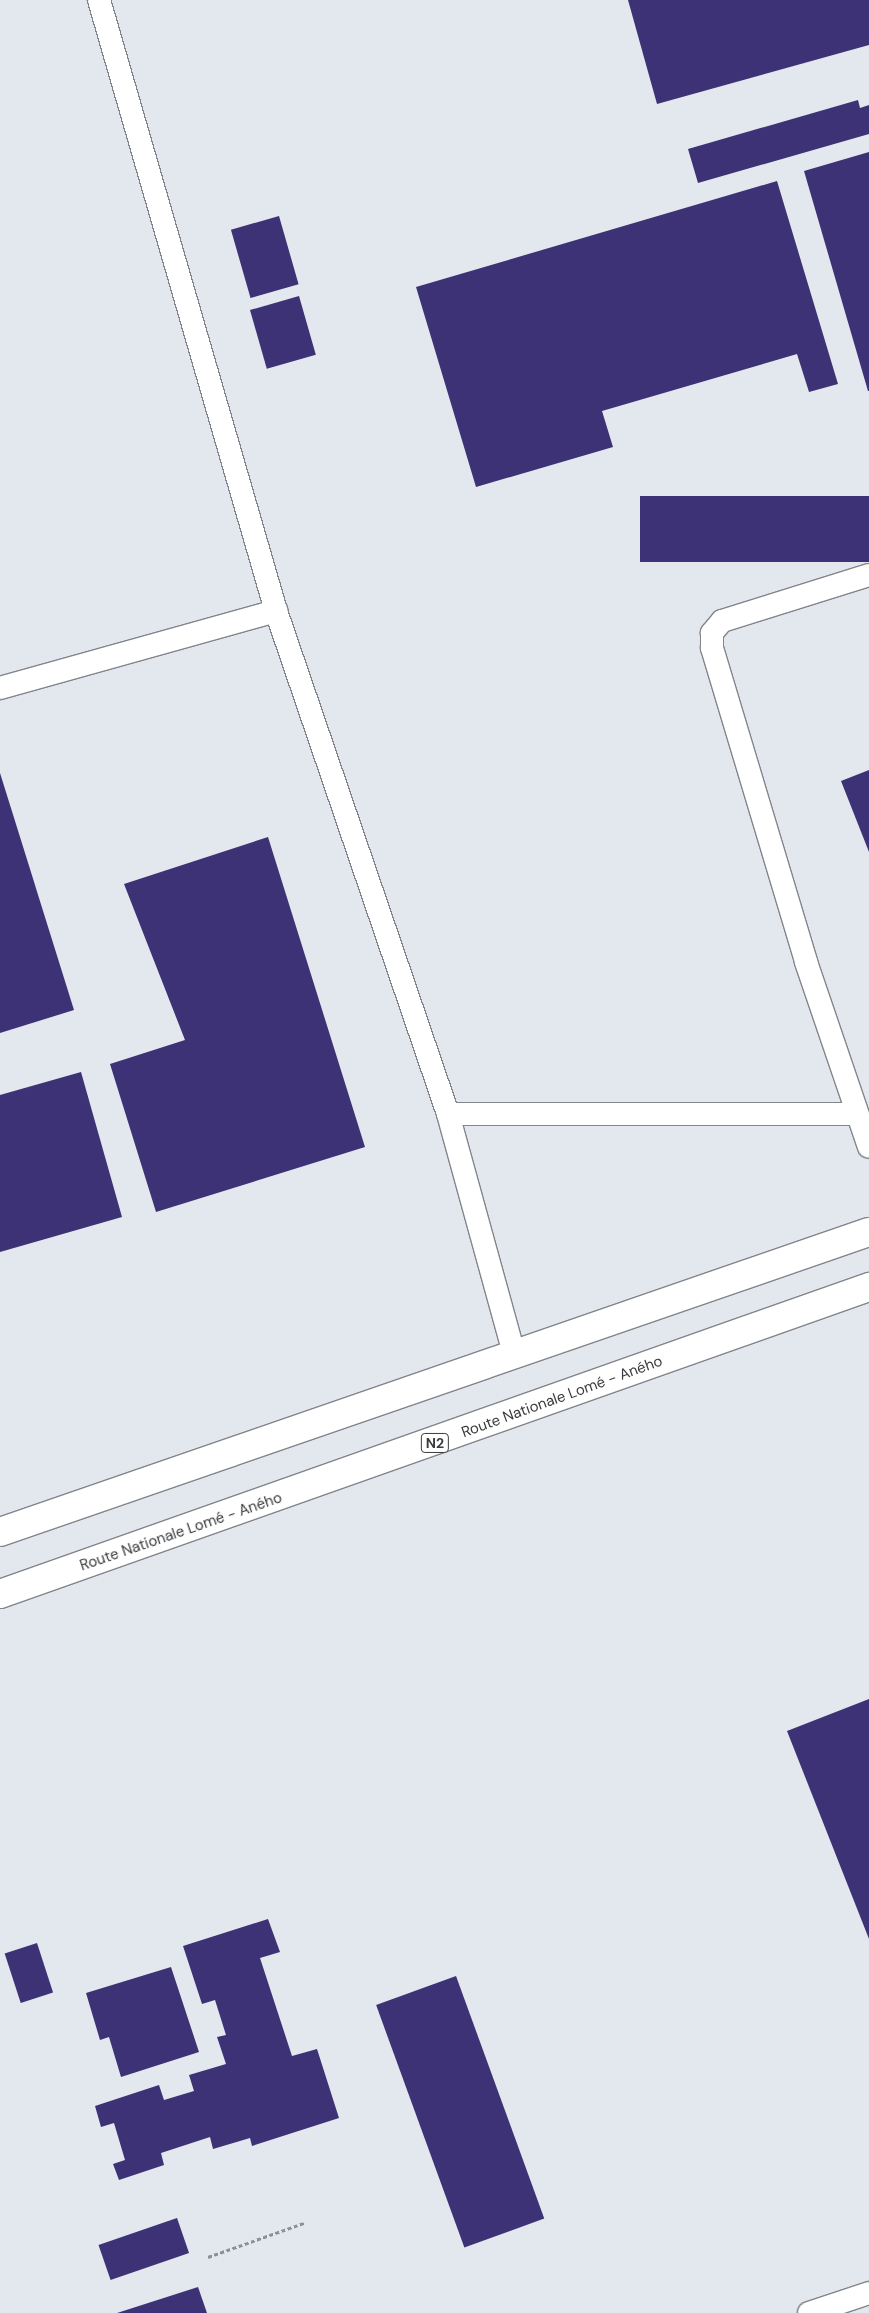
<!DOCTYPE html>
<html>
<head>
<meta charset="utf-8">
<style>
  body { margin:0 }
  #map { position:relative; width:869px; height:2313px; overflow:hidden; background:#e3e7ee; font-family:"DM Sans",sans-serif }
  div>[style] { position:absolute }
  .building>* { inset:0; background:#3d3275; transform-origin:0 0 }
  .path>* { height:3px; margin-top:-1.5px; transform-origin:0; background:repeating-linear-gradient(90deg,#8d9095 0 4px,transparent 0 6.5px) }
  .roads { filter:drop-shadow(1px 0 #82858b) drop-shadow(-1px 0 #82858b) drop-shadow(0 1px #82858b) drop-shadow(0 -1px #82858b) }
  .service>* { height:22px; margin:-11px; padding:0 11px; transform-origin:11px; border-radius:11px; background:#fff }
  .trunk>* { height:28px; margin:-14px; padding:0 14px; transform-origin:14px; border-radius:14px; background:#fff }
  span { translate:-50% -50%; white-space:nowrap; text-align:center; line-height:1.15; -webkit-text-stroke:5px #fff; paint-order:stroke }
  .shield-label span { padding:1px 4px; background:#fff; border:1px solid; border-radius:4px; -webkit-text-stroke-width:0 }
  .shield-label { font-size:14px; color:#393b3d; font-weight:700 }
  .street-label { font-size:15px; color:#393b3d }
</style>
</head>
<body>
<div id="map">
  <div class="building">
    <div style="clip-path:polygon(628px 0,869px 0,869px 45px,657px 104px)"></div>
    <div style="clip-path:polygon(858px 100px,860px 108px,869px 105px,869px 134px,698px 183px,688px 149px)"></div>
    <div style="clip-path:polygon(869px 152px,869px 391px,868px 391px,804px 171px)"></div>
    <div style="clip-path:polygon(777px 181px,838px 384px,809px 392px,797px 354px,602px 411px,613px 447px,476px 487px,416px 287px)"></div>
    <div style="left:279px;top:216px;width:71px;height:50px;rotate:74deg"></div>
    <div style="left:299px;top:296px;width:61px;height:51px;rotate:74deg"></div>
    <div style="left:869px;top:496px;width:66px;height:229px;rotate:90deg"></div>
    <div style="clip-path:polygon(869px 770px,869px 852px,841px 781px)"></div>
    <div style="clip-path:polygon(0 773px,74px 1010px,0 1033px)"></div>
    <div style="clip-path:polygon(268px 837px,365px 1147px,156px 1212px,110px 1064px,185px 1040px,124px 884px)"></div>
    <div style="clip-path:polygon(81px 1072px,122px 1217px,0 1252px,0 1095px)"></div>
    <div style="clip-path:polygon(869px 1699px,869px 1939px,787px 1731px)"></div>
    <div style="clip-path:polygon(268px 1919px,280px 1952px,260px 1958px,292px 2056px,317px 2049px,339px 2118px,252px 2146px,250px 2138px,213px 2149px,210px 2137px,161px 2153px,164px 2165px,119px 2180px,113px 2164px,125px 2160px,114px 2123px,101px 2127px,95px 2106px,159px 2085px,164px 2100px,194px 2091px,189px 2075px,226px 2064px,217px 2037px,226px 2035px,215px 2000px,202px 2004px,183px 1946px)"></div>
    <div style="left:37px;top:1943px;width:52px;height:34px;rotate:72deg"></div>
    <div style="clip-path:polygon(171px 1967px,199px 2052px,121px 2077px,109px 2037px,100px 2040px,86px 1993px)"></div>
    <div style="left:456px;top:1976px;width:258px;height:85px;rotate:70deg"></div>
    <div style="left:177px;top:2218px;width:37px;height:83px;rotate:71deg"></div>
    <div style="clip-path:polygon(198px 2287px,207px 2313px,117px 2313px)"></div>
  </div>
  <div class="path">
    <div style="left:208px;top:2257px;width:102px;rotate:-19.5deg"></div>
  </div>
  <div class="roads">
    <div class="service">
      <div style="left:99px;top:0;width:636px;rotate:73.84deg"></div>
      <div style="left:276px;top:611px;width:532px;rotate:71.12deg"></div>
      <div style="left:448px;top:1114px;width:249px;rotate:74.6deg"></div>
      <div style="left:869px;top:575px;width:154px;rotate:162.6deg"></div>
      <div style="left:722px;top:621px;width:16px;rotate:130deg"></div>
      <div style="left:712px;top:633px;width:15px;rotate:90deg"></div>
      <div style="left:712px;top:648px;width:328px;rotate:73.3deg"></div>
      <div style="left:806px;top:962px;width:195px;rotate:71.2deg"></div>
      <div style="left:0;top:688px;width:287px;rotate:-15.6deg"></div>
      <div style="left:448px;top:1114px;width:407px"></div>
      <div style="left:809px;top:2313px;width:63px;rotate:-18.4deg"></div>
    </div>
    <div class="trunk">
      <div style="left:0;top:1532px;width:919px;rotate:-19.05deg"></div>
      <div style="left:0;top:1594px;width:922px;rotate:-19.46deg"></div>
    </div>
  </div>
  <div class="shield-label">
    <span style="left:435px;top:1443px">N2</span>
  </div>
  <div class="street-label">
    <span style="left:562px;top:1397px;rotate:-20deg">Route Nationale Lomé - Aného</span>
    <span style="left:181px;top:1532px;rotate:-19deg">Route Nationale Lomé - Aného</span>
  </div>
</div>
</body>
</html>
